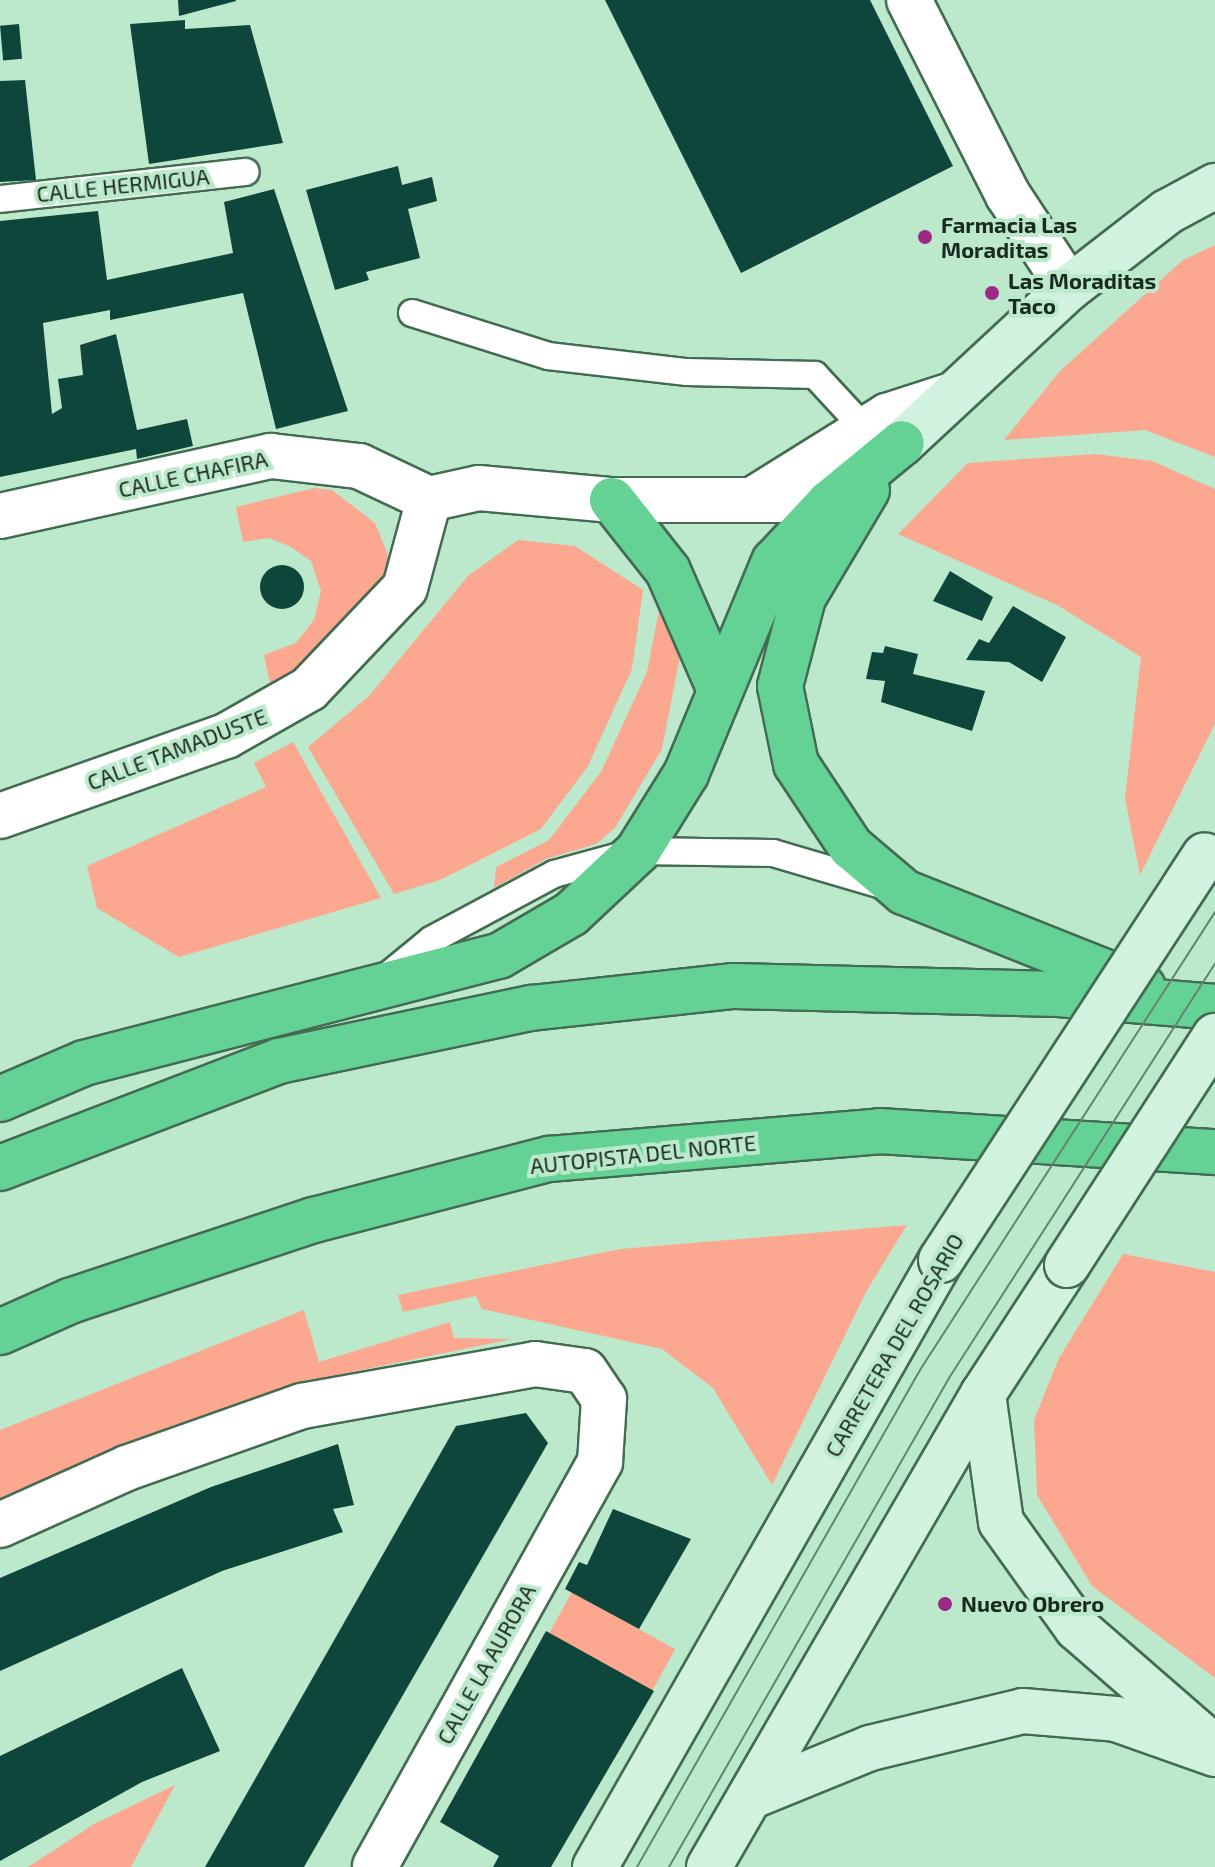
<!DOCTYPE html>
<html>
<head>
<meta charset="utf-8">
<style>
  body { margin:0 }
  #map { position:relative; width:1215px; height:1867px; overflow:hidden; background:#bce9cc; font-family:"Exo 2",sans-serif }
  div>[style] { position:absolute }
  .green>* { inset:0; background:#fca78f; transform-origin:0 0 }
  .building>* { inset:0; background:#0f463b; transform-origin:0 0 }
  .round { border-radius:50% }
  .roads { filter:drop-shadow(2px 0 #436b52) drop-shadow(-2px 0 #436b52) drop-shadow(0 2px #436b52) drop-shadow(0 -2px #436b52) }
  .service>* { height:26px; margin:-13px; padding:0 13px; transform-origin:13px; border-radius:13px; background:#fff }
  .minor>* { height:44px; margin:-22px; padding:0 22px; transform-origin:22px; border-radius:22px; background:#fff }
  .secondary>* { height:44px; margin:-22px; padding:0 22px; transform-origin:22px; border-radius:22px; background:#d0f2df }
  .motorway>* { height:44px; margin:-22px; padding:0 22px; transform-origin:22px; border-radius:22px; background:#64d294 }
  .tram>* { height:2px; margin:-1px; padding:0 1px; transform-origin:1px; border-radius:1px; background:#658370 }
  .bridges { filter:drop-shadow(2px 0 #436b52) drop-shadow(-2px 0 #436b52) drop-shadow(0 2px #436b52) drop-shadow(0 -2px #436b52) }
  .secondary-bridge>* { height:44px; margin:-22px; padding:0 22px; transform-origin:22px; border-radius:22px; background:#d0f2df }
  .dots>* { width:22px; height:22px; translate:-50% -50%; box-sizing:border-box; border:4px solid #bce9cc; border-radius:50% }
  span { translate:-50% -50%; white-space:nowrap; text-align:center; line-height:1.15; -webkit-text-stroke:8px #bce9cc; paint-order:stroke }
  .street-label { font-size:22px; color:#192a1f }
  .poi-label { font-size:22px; color:#192a1f; font-weight:700 }
  .left { translate:0 -50%; text-align:left }
</style>
</head>
<body>
<div id="map">
  <div class="green">
    <div style="clip-path:polygon(1215px 245px,1215px 457px,1145px 430px,1004px 440px,1060px 371px,1183px 260px)"></div>
    <div style="clip-path:polygon(1095px 454px,1152px 461px,1215px 489px,1215px 724px,1140px 875px,1125px 798px,1141px 657px,1057px 605px,898px 534px,968px 463px)"></div>
    <div style="clip-path:polygon(314px 488px,332px 490px,375px 523px,394px 570px,295px 674px,271px 688px,264px 655px,296px 643px,314px 620px,321px 591px,311px 561px,289px 546px,269px 538px,243px 542px,236px 507px)"></div>
    <div style="clip-path:polygon(518px 540px,575px 546px,643px 590px,632px 669px,588px 766px,541px 829px,440px 880px,394px 894px,308px 747px,369px 696px,468px 576px)"></div>
    <div style="clip-path:polygon(660px 605px,682px 646px,662px 749px,615px 828px,596px 844px,546px 859px,494px 888px,496px 867px,549px 840px,601px 772px,647px 672px)"></div>
    <div style="clip-path:polygon(293px 742px,381px 898px,179px 957px,97px 908px,87px 866px,266px 787px,254px 763px)"></div>
    <div style="clip-path:polygon(907px 1225px,867px 1290px,772px 1485px,713px 1388px,662px 1349px,482px 1309px,476px 1296px,403px 1312px,398px 1295px,620px 1249px)"></div>
    <div style="clip-path:polygon(1123px 1254px,1215px 1272px,1215px 1678px,1092px 1586px,1037px 1495px,1034px 1420px,1059px 1358px)"></div>
    <div style="clip-path:polygon(304px 1310px,319px 1362px,450px 1322px,454px 1338px,513px 1339px,318px 1379px,0 1505px,0 1430px)"></div>
    <div style="left:572px;top:1592px;width:118px;height:48px;rotate:29deg"></div>
    <div style="clip-path:polygon(175px 1785px,131px 1867px,28px 1867px,94px 1824px)"></div>
  </div>
  <div class="building">
    <div style="clip-path:polygon(178px 0,236px 0,236px 1px,179px 16px)"></div>
    <div style="clip-path:polygon(605px 0,870px 0,953px 166px,741px 273px)"></div>
    <div style="clip-path:polygon(185px 20px,185px 29px,250px 25px,283px 143px,149px 164px,130px 24px)"></div>
    <div style="left:19px;top:24px;width:35px;height:19px;rotate:85deg"></div>
    <div style="clip-path:polygon(25px 80px,36px 180px,0 182px,0 81px)"></div>
    <div style="clip-path:polygon(398px 166px,402px 185px,432px 177px,437px 201px,408px 209px,420px 258px,366px 272px,369px 280px,335px 290px,306px 190px)"></div>
    <div style="clip-path:polygon(274px 189px,348px 411px,276px 429px,243px 293px,110px 320px,110px 310px,43px 323px,52px 414px,62px 408px,58px 379px,83px 375px,80px 345px,116px 334px,137px 430px,187px 419px,193px 446px,137px 459px,136px 449px,0 477px,0 221px,98px 211px,107px 280px,233px 253px,224px 202px)"></div>
    <div class="round" style="left:260px;top:565px;width:44px;height:44px"></div>
    <div style="clip-path:polygon(950px 571px,993px 597px,982px 621px,933px 601px)"></div>
    <div style="clip-path:polygon(1013px 606px,1066px 637px,1042px 682px,1009px 662px,966px 660px,979px 639px,989px 643px)"></div>
    <div style="clip-path:polygon(885px 646px,918px 654px,913px 674px,985px 691px,972px 731px,881px 702px,885px 681px,866px 679px,872px 652px,883px 653px)"></div>
    <div style="clip-path:polygon(526px 1413px,548px 1443px,304px 1867px,205px 1867px,456px 1426px)"></div>
    <div style="clip-path:polygon(338px 1444px,354px 1505px,333px 1509px,343px 1532px,222px 1571px,0 1671px,0 1578px,211px 1487px)"></div>
    <div style="clip-path:polygon(613px 1509px,691px 1539px,639px 1629px,565px 1589px,579px 1562px,587px 1565px)"></div>
    <div style="clip-path:polygon(546px 1631px,654px 1691px,551px 1867px,493px 1867px,499px 1856px,440px 1822px)"></div>
    <div style="clip-path:polygon(182px 1668px,220px 1751px,142px 1782px,0 1861px,0 1756px)"></div>
  </div>
  <div class="roads">
    <div class="service">
      <div style="left:0;top:199px;width:247px;rotate:-6.3deg"></div>
      <div style="left:412px;top:313px;width:143px;rotate:17.5deg"></div>
      <div style="left:548px;top:356px;width:140px;rotate:6.6deg"></div>
      <div style="left:687px;top:372px;width:128px;rotate:1.3deg"></div>
      <div style="left:815px;top:375px;width:74px;rotate:47.2deg"></div>
      <div style="left:386px;top:977px;width:58px;rotate:-39.4deg"></div>
      <div style="left:431px;top:940px;width:140px;rotate:-28.2deg"></div>
      <div style="left:554px;top:874px;width:87px;rotate:-15.3deg"></div>
      <div style="left:638px;top:851px;width:135px;rotate:0.8deg"></div>
      <div style="left:773px;top:853px;width:117px;rotate:16.4deg"></div>
    </div>
    <div class="minor">
      <div style="left:909px;top:0;width:219px;rotate:63.1deg"></div>
      <div style="left:1008px;top:195px;width:111px;rotate:56.7deg"></div>
      <div style="left:429px;top:499px;width:51px;rotate:-12.4deg"></div>
      <div style="left:479px;top:488px;width:134px;rotate:5.2deg"></div>
      <div style="left:612px;top:500px;width:247px"></div>
      <div style="left:754px;top:499px;width:157px;rotate:-32deg"></div>
      <div style="left:887px;top:416px;width:65px;rotate:-17.9deg"></div>
      <div style="left:0;top:516px;width:278px;rotate:-12.5deg"></div>
      <div style="left:271px;top:456px;width:89px;rotate:6.5deg"></div>
      <div style="left:359px;top:466px;width:77px;rotate:25.2deg"></div>
      <div style="left:0;top:816px;width:240px;rotate:-19.5deg"></div>
      <div style="left:226px;top:736px;width:95px;rotate:-29.5deg"></div>
      <div style="left:309px;top:689px;width:139px;rotate:-46.5deg"></div>
      <div style="left:405px;top:588px;width:92px;rotate:-74.9deg"></div>
      <div style="left:0;top:1525px;width:139px;rotate:-24.2deg"></div>
      <div style="left:127px;top:1468px;width:186px;rotate:-19.5deg"></div>
      <div style="left:302px;top:1406px;width:237px;rotate:-10.2deg"></div>
      <div style="left:535px;top:1364px;width:50px;rotate:8deg"></div>
      <div style="left:585px;top:1371px;width:34px;rotate:56deg"></div>
      <div style="left:604px;top:1399px;width:63px;rotate:93.6deg"></div>
      <div style="left:600px;top:1462px;width:463px;rotate:119.1deg"></div>
    </div>
    <div class="secondary">
      <div style="left:902px;top:443px;width:228px;rotate:-42.9deg"></div>
      <div style="left:1069px;top:288px;width:124px;rotate:-37.8deg"></div>
      <div style="left:1167px;top:212px;width:55px;rotate:-28.4deg"></div>
      <div style="left:983px;top:1394px;width:129px;rotate:82deg"></div>
      <div style="left:1001px;top:1522px;width:130px;rotate:54.4deg"></div>
      <div style="left:1077px;top:1628px;width:174px;rotate:41deg"></div>
      <div style="left:750px;top:1797px;width:130px;rotate:-22.2deg"></div>
      <div style="left:870px;top:1748px;width:157px;rotate:-13.6deg"></div>
      <div style="left:1023px;top:1711px;width:93px;rotate:4.9deg"></div>
      <div style="left:1116px;top:1719px;width:105px;rotate:19.5deg"></div>
      <div style="left:595px;top:1867px;width:699px;rotate:-60.32deg"></div>
      <div style="left:709px;top:1867px;width:547px;rotate:-59.92deg"></div>
      <div style="left:983px;top:1394px;width:154px;rotate:-56.9deg"></div>
    </div>
    <div class="motorway">
      <div style="left:867px;top:490px;width:126px;rotate:120.7deg"></div>
      <div style="left:803px;top:598px;width:91px;rotate:104.6deg"></div>
      <div style="left:780px;top:686px;width:80px;rotate:78.4deg"></div>
      <div style="left:796px;top:764px;width:100px;rotate:56.5deg"></div>
      <div style="left:851px;top:847px;width:70px;rotate:40.3deg"></div>
      <div style="left:904px;top:892px;width:257px;rotate:21.7deg"></div>
      <div style="left:612px;top:500px;width:90px;rotate:51.7deg"></div>
      <div style="left:668px;top:571px;width:130px;rotate:66.4deg"></div>
      <div style="left:0;top:1099px;width:91px;rotate:-23.2deg"></div>
      <div style="left:84px;top:1063px;width:429px;rotate:-14.5deg"></div>
      <div style="left:499px;top:956px;width:83px;rotate:-30.3deg"></div>
      <div style="left:571px;top:914px;width:92px;rotate:-43.2deg"></div>
      <div style="left:638px;top:851px;width:91px;rotate:-58.1deg"></div>
      <div style="left:686px;top:774px;width:230px;rotate:-67.5deg"></div>
      <div style="left:774px;top:562px;width:81px;rotate:-47deg"></div>
      <div style="left:829px;top:503px;width:94px;rotate:-39.4deg"></div>
      <div style="left:0;top:1168px;width:299px;rotate:-21deg"></div>
      <div style="left:279px;top:1061px;width:258px;rotate:-11.9deg"></div>
      <div style="left:531px;top:1008px;width:204px;rotate:-6.2deg"></div>
      <div style="left:734px;top:986px;width:324px;rotate:1.4deg"></div>
      <div style="left:1058px;top:994px;width:158px;rotate:4.7deg"></div>
      <div style="left:0;top:1332px;width:77px;rotate:-23.9deg"></div>
      <div style="left:70px;top:1301px;width:257px;rotate:-18.4deg"></div>
      <div style="left:314px;top:1220px;width:243px;rotate:-14.6deg"></div>
      <div style="left:549px;top:1159px;width:331px;rotate:-4.8deg"></div>
      <div style="left:879px;top:1131px;width:337px;rotate:3.6deg"></div>
    </div>
  </div>
  <div class="tram">
    <div style="left:637px;top:1867px;width:572px;rotate:-60.34deg"></div>
    <div style="left:920px;top:1370px;width:545px;rotate:-57.21deg"></div>
    <div style="left:669px;top:1867px;width:563px;rotate:-60.2deg"></div>
    <div style="left:949px;top:1378px;width:492px;rotate:-57.3deg"></div>
  </div>
  <div class="bridges">
    <div class="secondary-bridge">
      <div style="left:941px;top:1260px;width:483px;rotate:-56.9deg"></div>
      <div style="left:1067px;top:1265px;width:273px;rotate:-57.1deg"></div>
    </div>
  </div>
  <div class="dots">
    <div style="left:925px;top:237px;background:#9b2a87"></div>
    <div style="left:992px;top:293px;background:#9b2a87"></div>
    <div style="left:945px;top:1604px;background:#9b2a87"></div>
  </div>
  <div class="street-label">
    <span style="left:123px;top:185px;rotate:-6deg">CALLE HERMIGUA</span>
    <span style="left:193px;top:474px;rotate:-12deg">CALLE CHAFIRA</span>
    <span style="left:177px;top:749px;rotate:-21deg">CALLE TAMADUSTE</span>
    <span style="left:643px;top:1154px;rotate:-6deg">AUTOPISTA DEL NORTE</span>
    <span style="left:894px;top:1345px;rotate:-60deg">CARRETERA DEL ROSARIO</span>
    <span style="left:486px;top:1664px;rotate:-61deg">CALLE LA AURORA</span>
  </div>
  <div class="poi-label">
    <span class="left" style="left:941px;top:237px">Farmacia Las<br>Moraditas</span>
    <span class="left" style="left:1008px;top:293px">Las Moraditas<br>Taco</span>
    <span class="left" style="left:961px;top:1604px">Nuevo Obrero</span>
  </div>
</div>
</body>
</html>
